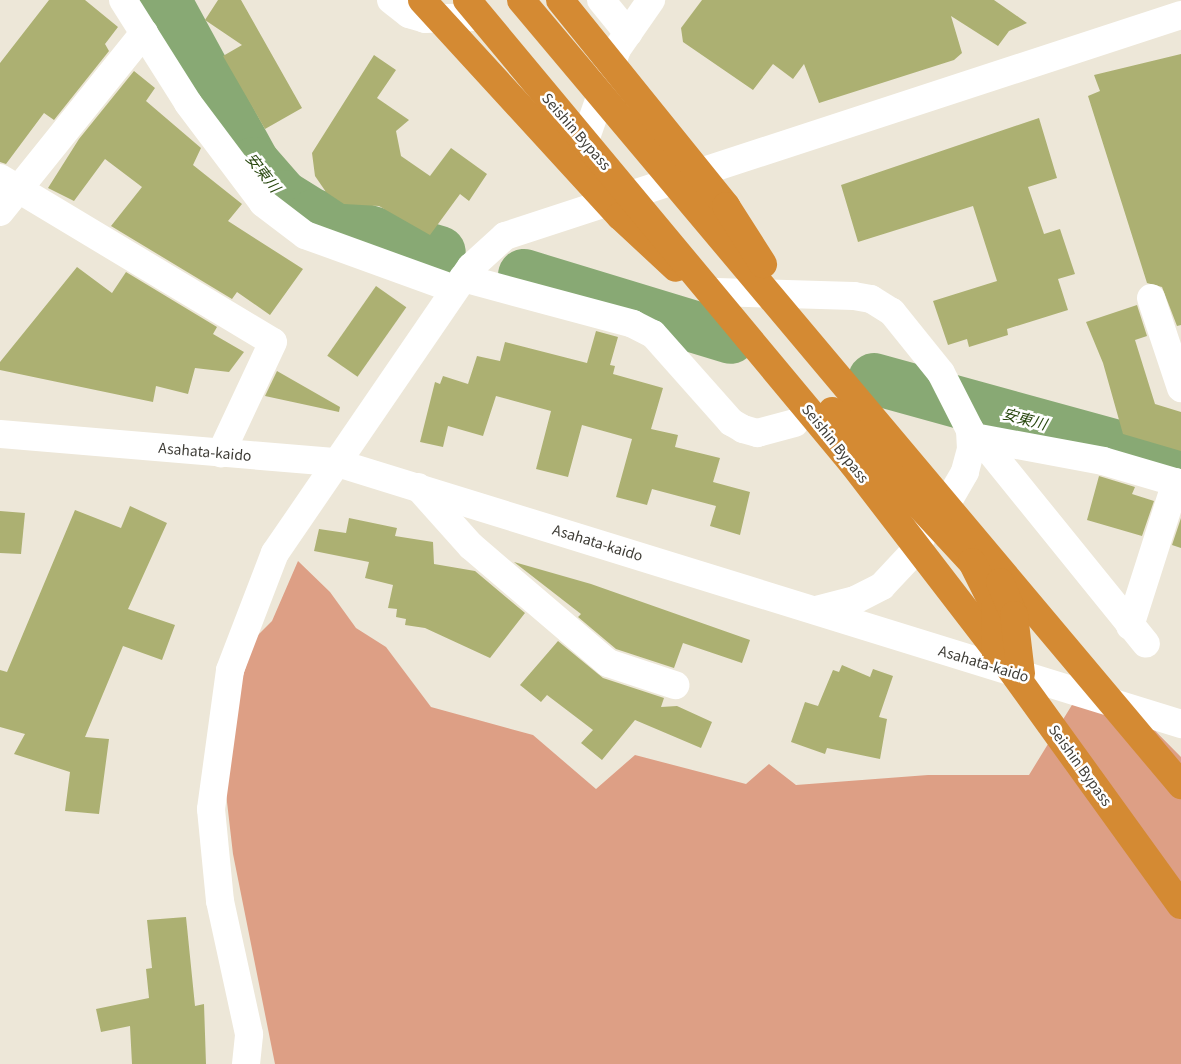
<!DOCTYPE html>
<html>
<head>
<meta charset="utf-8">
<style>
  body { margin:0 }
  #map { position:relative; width:1181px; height:1064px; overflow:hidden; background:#ede7d8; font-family:Georgia,"Noto Sans JP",serif }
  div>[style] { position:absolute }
  .forest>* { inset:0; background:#dd9f85 }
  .river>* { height:52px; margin:-26px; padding:0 26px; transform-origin:26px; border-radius:26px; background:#88a974 }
  .building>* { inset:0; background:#acb072; transform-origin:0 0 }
  .minor>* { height:28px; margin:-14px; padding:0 14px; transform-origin:14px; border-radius:14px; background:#fff }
  .highway>* { height:28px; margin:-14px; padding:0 14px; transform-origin:14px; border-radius:14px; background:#d48a33 }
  span { translate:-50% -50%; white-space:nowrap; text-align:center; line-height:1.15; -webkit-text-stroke:5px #fff; paint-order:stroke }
  .street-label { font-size:14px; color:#3e3c36 }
  .water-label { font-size:15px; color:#28470e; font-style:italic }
</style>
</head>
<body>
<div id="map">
  <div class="forest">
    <div style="clip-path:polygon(298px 561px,330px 592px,356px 628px,386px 647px,431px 707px,533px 735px,596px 789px,635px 755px,746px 784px,769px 764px,796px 785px,928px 775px,1029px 775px,1094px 669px,1181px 757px,1181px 1064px,275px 1064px,233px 854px,221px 750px,254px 639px,272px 621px)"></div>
  </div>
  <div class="river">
    <div style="left:165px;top:0;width:186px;rotate:61.4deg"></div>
    <div style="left:254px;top:163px;width:44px;rotate:48.7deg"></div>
    <div style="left:283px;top:196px;width:36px;rotate:32deg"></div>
    <div style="left:314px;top:215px;width:131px;rotate:16.4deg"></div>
    <div style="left:524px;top:275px;width:216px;rotate:16.9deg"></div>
    <div style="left:874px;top:379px;width:312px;rotate:15.4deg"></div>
  </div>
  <div class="building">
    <div style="clip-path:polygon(49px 0,85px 0,118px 27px,105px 44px,109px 51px,54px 120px,44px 113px,6px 164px,0 162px,0 63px)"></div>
    <div style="clip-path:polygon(218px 0,241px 0,302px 108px,265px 129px,223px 56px,242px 45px,205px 20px)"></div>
    <div style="clip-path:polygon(702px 0,994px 0,1027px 23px,1009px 31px,998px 46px,951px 16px,962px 53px,954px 60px,819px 103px,804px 64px,793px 79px,773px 64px,753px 90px,683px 42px,681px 28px)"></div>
    <div style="clip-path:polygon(1181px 54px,1181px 325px,1177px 326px,1162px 287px,1147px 283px,1088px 96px,1100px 91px,1094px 75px)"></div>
    <div style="clip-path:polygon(374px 55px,396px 70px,377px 98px,409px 120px,396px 131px,401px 156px,430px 176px,451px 148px,487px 174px,469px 201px,460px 194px,430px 235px,379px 206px,344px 204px,326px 192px,315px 176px,312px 153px)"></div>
    <div style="clip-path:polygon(134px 71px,155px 88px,146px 101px,201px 148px,193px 165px,242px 204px,228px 221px,303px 269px,270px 315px,237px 292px,232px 299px,111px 226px,142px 187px,105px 159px,74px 201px,48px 188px,79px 139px)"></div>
    <div style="clip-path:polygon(1039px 118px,1057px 178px,1028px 187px,1044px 234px,1060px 229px,1075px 274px,1058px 279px,1068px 310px,1007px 329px,1008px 335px,969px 347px,967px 339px,948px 345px,933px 301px,997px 281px,973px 206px,858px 242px,841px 185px)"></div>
    <div style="clip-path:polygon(77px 267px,112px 293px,126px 272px,217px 327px,213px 334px,244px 352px,229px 372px,195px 368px,188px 394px,156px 386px,153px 402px,0 370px,0 362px)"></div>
    <div style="left:376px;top:286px;width:37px;height:85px;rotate:35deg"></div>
    <div style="clip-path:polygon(1137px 305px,1147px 336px,1135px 340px,1155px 404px,1181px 412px,1181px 451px,1123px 434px,1103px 363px,1086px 322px)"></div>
    <div style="clip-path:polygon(596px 331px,618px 337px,610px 365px,615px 366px,613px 374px,663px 388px,651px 429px,678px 435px,675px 447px,720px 458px,713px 482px,750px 492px,740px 535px,710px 526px,716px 506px,652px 489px,647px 505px,616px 497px,632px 439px,582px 425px,568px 477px,536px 469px,551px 411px,496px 396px,483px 436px,448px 426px,443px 447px,420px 442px,435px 382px,440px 384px,443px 376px,468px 384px,477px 356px,500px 361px,505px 342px,587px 363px)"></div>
    <div style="clip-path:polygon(277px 371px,340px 407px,339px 412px,265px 396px)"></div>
    <div style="clip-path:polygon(1099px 476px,1135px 487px,1132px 494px,1154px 501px,1142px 536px,1087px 520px)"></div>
    <div style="clip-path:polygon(130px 506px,167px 523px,128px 609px,175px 625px,162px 660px,123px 646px,85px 737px,109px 739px,99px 814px,65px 811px,70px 772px,14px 754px,25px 734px,0 727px,0 670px,7px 672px,75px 510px,121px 528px)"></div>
    <div style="clip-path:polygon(0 511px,25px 513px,21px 554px,0 553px)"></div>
    <div style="clip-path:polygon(349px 518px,397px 528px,395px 536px,433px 542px,434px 564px,475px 571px,525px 613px,490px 658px,425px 628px,405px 625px,406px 619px,396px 617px,397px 609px,388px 608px,393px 585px,365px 578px,369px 562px,314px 551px,319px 529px,346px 533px)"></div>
    <div style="clip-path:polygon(1181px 518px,1181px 548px,1172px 545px)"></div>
    <div style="clip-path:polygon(514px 562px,591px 584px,750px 640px,742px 663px,683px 643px,674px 668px,616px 649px,578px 617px,581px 614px)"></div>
    <div style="clip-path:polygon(558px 641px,603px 678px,664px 698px,661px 707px,677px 706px,712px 722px,701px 748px,635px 720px,602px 760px,581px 743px,593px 730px,547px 695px,541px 702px,520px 685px)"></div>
    <div style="clip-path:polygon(842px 665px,870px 677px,873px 669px,893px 676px,879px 717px,887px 719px,880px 759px,827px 748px,825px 754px,791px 742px,805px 702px,818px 706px,833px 670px,839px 672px)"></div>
    <div style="clip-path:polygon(186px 917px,195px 1006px,204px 1004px,206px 1064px,132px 1064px,130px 1026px,101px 1032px,96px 1009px,149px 998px,146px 969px,152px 968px,147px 920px)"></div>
  </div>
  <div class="minor">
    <div style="left:123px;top:0;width:122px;rotate:57.7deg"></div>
    <div style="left:188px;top:103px;width:125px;rotate:53.1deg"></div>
    <div style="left:263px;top:203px;width:53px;rotate:37.3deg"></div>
    <div style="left:305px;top:235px;width:158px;rotate:19.9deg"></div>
    <div style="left:391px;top:0;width:23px;rotate:38deg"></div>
    <div style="left:409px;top:14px;width:17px;rotate:17deg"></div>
    <div style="left:425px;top:19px;width:49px;rotate:-2.3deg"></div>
    <div style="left:601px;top:0;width:43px;rotate:50.7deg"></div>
    <div style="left:583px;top:146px;width:103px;rotate:-70.7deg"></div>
    <div style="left:617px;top:49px;width:60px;rotate:-55.2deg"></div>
    <div style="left:0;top:178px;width:318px;rotate:31deg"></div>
    <div style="left:273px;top:342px;width:123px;rotate:115.1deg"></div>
    <div style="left:0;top:212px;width:230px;rotate:-51.2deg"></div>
    <div style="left:463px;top:278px;width:176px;rotate:15.1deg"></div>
    <div style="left:633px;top:324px;width:22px;rotate:27deg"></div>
    <div style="left:653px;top:334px;width:118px;rotate:48.4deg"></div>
    <div style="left:731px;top:422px;width:14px;rotate:30deg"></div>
    <div style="left:743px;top:429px;width:15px;rotate:16deg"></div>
    <div style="left:757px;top:433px;width:39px;rotate:-15deg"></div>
    <div style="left:717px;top:292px;width:137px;rotate:1.7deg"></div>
    <div style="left:854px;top:296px;width:17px;rotate:10deg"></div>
    <div style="left:871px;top:299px;width:25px;rotate:32deg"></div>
    <div style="left:892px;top:312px;width:78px;rotate:51.2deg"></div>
    <div style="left:941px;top:373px;width:64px;rotate:63deg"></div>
    <div style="left:970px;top:430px;width:19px;rotate:87deg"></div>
    <div style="left:971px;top:449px;width:24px;rotate:105deg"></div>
    <div style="left:965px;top:472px;width:30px;rotate:120deg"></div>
    <div style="left:1151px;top:298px;width:95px;rotate:71.6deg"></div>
    <div style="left:0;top:434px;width:335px;rotate:4.8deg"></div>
    <div style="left:334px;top:462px;width:887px;rotate:17.19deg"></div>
    <div style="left:974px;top:437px;width:131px;rotate:10.5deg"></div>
    <div style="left:1103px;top:461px;width:81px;rotate:16.4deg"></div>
    <div style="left:981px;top:440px;width:262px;rotate:51deg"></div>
    <div style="left:418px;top:487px;width:79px;rotate:48.1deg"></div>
    <div style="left:471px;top:546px;width:180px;rotate:40.5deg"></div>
    <div style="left:608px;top:663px;width:71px;rotate:18.2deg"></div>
    <div style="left:816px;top:610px;width:40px;rotate:-14.4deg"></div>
    <div style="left:855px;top:600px;width:30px;rotate:-27deg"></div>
    <div style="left:882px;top:586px;width:42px;rotate:-46.9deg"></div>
    <div style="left:911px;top:555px;width:43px;rotate:-59.3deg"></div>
    <div style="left:1130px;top:626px;width:151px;rotate:-72.3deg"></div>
    <div style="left:246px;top:1064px;width:30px;rotate:-84deg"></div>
    <div style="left:249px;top:1034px;width:136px;rotate:-102.3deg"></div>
    <div style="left:220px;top:901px;width:92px;rotate:-95.6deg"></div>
    <div style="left:211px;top:809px;width:140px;rotate:-82.2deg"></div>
    <div style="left:230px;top:670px;width:125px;rotate:-69deg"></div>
    <div style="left:275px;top:553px;width:347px;rotate:-55.6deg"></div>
    <div style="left:471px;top:267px;width:46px;rotate:-42.4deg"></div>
    <div style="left:505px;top:236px;width:711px;rotate:-18.1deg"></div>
  </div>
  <div class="highway">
    <div style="left:422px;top:0;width:293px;rotate:47.5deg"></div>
    <div style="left:620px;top:216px;width:76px;rotate:42.9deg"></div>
    <div style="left:467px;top:0;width:604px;rotate:50.24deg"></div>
    <div style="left:853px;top:464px;width:247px;rotate:52.4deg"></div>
    <div style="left:1004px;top:660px;width:302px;rotate:54.2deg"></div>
    <div style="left:521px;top:0;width:1026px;rotate:49.94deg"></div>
    <div style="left:560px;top:0;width:265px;rotate:51.1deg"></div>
    <div style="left:726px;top:206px;width:69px;rotate:57.5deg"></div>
    <div style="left:832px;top:411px;width:206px;rotate:47.2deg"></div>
    <div style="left:972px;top:562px;width:51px;rotate:63.4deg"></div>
    <div style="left:995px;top:608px;width:47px;rotate:88.8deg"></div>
    <div style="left:1000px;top:582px;width:36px;rotate:67deg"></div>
    <div style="left:1014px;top:615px;width:59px;rotate:83.2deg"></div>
  </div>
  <div class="street-label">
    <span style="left:577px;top:131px;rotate:49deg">Seishin Bypass</span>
    <span style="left:836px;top:443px;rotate:51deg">Seishin Bypass</span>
    <span style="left:205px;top:451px;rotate:5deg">Asahata-kaido</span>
    <span style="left:598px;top:542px;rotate:17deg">Asahata-kaido</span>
    <span style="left:984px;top:663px;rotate:17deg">Asahata-kaido</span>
    <span style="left:1081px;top:765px;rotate:54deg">Seishin Bypass</span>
  </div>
  <div class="water-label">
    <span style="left:264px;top:172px;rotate:52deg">安東川</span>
    <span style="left:1025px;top:418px;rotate:15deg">安東川</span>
  </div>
</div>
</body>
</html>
